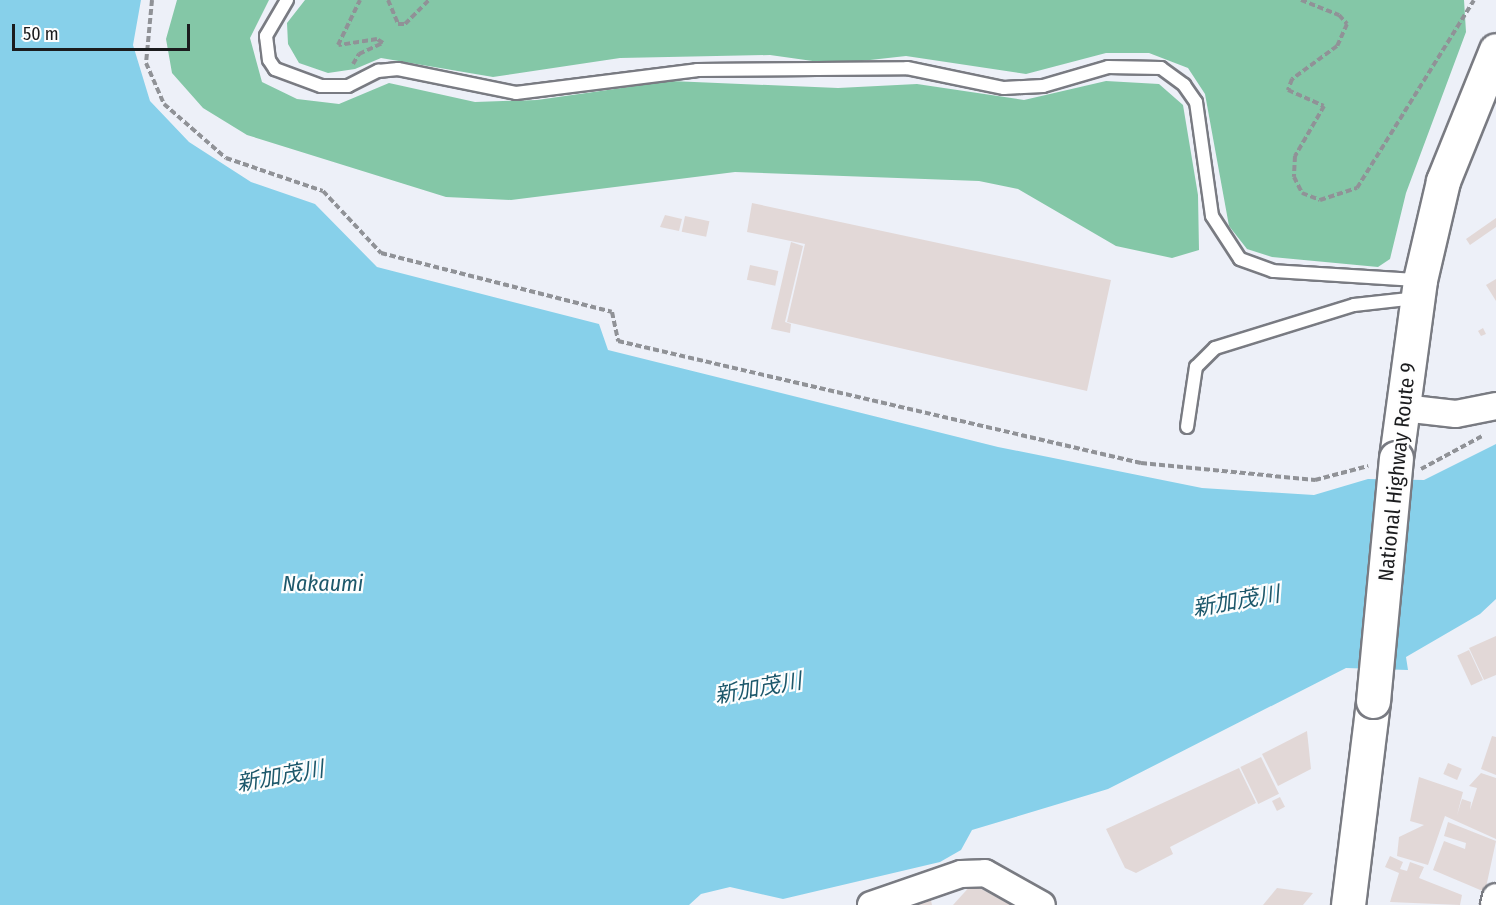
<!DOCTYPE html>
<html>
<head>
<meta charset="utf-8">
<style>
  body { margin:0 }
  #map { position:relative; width:1496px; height:905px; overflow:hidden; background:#edf0f8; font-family:"Fira Sans Condensed","Noto Sans JP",sans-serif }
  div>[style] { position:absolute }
  .forest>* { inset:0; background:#84c7a7 }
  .water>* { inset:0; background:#87d0ea }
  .pier>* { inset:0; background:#edf0f8 }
  .building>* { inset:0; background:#e2d8d7; transform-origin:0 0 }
  .path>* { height:4px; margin-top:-2px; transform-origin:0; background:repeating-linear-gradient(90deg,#909297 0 6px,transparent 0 9px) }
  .roads { filter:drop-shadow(2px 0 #797b82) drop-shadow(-2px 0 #797b82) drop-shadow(0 2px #797b82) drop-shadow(0 -2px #797b82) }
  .service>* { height:12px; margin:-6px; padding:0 6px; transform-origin:6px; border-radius:6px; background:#fff }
  .minor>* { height:26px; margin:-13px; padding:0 13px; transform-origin:13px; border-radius:13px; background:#fff }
  .trunk>* { height:33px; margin:-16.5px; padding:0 16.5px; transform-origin:16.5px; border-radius:16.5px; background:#fff }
  .bridges { filter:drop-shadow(2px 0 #797b82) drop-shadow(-2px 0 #797b82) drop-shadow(0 2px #797b82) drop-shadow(0 -2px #797b82) }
  .trunk-bridge>* { height:33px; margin:-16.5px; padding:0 16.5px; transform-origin:16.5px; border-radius:16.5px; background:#fff }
  span { translate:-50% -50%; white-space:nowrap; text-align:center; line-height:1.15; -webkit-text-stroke:4.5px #fefefe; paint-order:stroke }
  .street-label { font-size:21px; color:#1b1c1e }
  .water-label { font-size:22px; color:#1d586b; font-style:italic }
  .scale { position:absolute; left:12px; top:24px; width:178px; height:27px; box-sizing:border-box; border:3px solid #1b1c1e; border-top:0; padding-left:8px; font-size:18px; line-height:21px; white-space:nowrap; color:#1b1c1e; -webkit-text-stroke:4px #fefefe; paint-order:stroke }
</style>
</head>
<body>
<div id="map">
  <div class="forest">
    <div style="clip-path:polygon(177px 0,269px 0,250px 38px,262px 82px,297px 99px,339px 104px,389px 83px,475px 102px,537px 100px,671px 81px,838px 88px,917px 84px,1024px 100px,1106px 81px,1159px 84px,1183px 105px,1198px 195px,1199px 250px,1172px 258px,1116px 246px,1018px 189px,979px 181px,735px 172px,511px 200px,446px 197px,247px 135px,203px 108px,172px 73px,166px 39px)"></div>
    <div style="clip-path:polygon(305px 0,1464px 0,1466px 32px,1406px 193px,1390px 259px,1378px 267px,1272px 257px,1247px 249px,1229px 226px,1205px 94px,1188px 68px,1149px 53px,1106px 53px,1026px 74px,906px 56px,834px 64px,770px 55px,620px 58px,493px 77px,381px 58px,355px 69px,328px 73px,299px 63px,288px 44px,287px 23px)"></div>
  </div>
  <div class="water">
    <div style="clip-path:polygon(0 0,141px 0,133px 45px,150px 101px,189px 142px,251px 182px,315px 204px,377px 267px,599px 324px,608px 350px,998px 447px,1202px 488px,1314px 495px,1368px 479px,1424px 480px,1496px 444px,1496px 599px,1480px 614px,1406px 657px,1408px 670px,1346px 668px,1108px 789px,972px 830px,961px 850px,940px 862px,783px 899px,730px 887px,701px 894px,689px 905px,0 905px)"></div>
  </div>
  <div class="pier">
    <div style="clip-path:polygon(1320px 684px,1110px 792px,974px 834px,1111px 790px)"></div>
  </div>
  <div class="building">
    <div style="clip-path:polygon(752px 203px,1111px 280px,1087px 391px,787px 322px,805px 244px,747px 232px)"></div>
    <div style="clip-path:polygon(665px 215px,682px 219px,679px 231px,660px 227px)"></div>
    <div style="left:685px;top:216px;width:25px;height:16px;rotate:12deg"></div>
    <div style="clip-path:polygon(1496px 218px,1496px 227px,1470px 245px,1466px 239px)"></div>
    <div style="clip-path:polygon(791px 242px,803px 246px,785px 322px,791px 324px,790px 333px,771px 329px)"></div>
    <div style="left:750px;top:265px;width:29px;height:15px;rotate:12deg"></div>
    <div style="clip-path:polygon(1496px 279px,1496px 301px,1486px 285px)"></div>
    <div style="clip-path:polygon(1483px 328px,1486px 334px,1481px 336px,1478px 331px)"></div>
    <div style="clip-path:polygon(1496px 636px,1496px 675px,1484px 680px,1469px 648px)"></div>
    <div style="left:1469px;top:650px;width:33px;height:13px;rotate:65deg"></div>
    <div style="clip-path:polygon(1307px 731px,1311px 769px,1278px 786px,1262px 754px)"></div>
    <div style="clip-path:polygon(1492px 736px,1496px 737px,1496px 775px,1481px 769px)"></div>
    <div style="left:1261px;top:757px;width:41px;height:23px;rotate:64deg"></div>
    <div style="left:1448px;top:763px;width:15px;height:12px;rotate:23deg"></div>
    <div style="clip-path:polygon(1239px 768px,1256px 803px,1170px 847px,1173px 854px,1136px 873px,1125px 868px,1106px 829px)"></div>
    <div style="clip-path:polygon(1481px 773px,1496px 778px,1496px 839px,1445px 816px,1428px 865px,1397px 856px,1399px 837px,1424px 825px,1410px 821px,1419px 777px,1463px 792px,1457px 815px,1462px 799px,1471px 802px,1470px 810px,1477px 788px,1469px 786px)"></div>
    <div style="left:1280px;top:797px;width:11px;height:9px;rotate:63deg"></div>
    <div style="clip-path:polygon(1448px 822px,1496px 841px,1485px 892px,1433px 870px,1444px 841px,1465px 849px,1466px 843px,1444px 836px)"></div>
    <div style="clip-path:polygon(1390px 856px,1403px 862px,1400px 869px,1407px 871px,1410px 862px,1424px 867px,1419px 878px,1462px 895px,1460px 905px,1390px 902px,1399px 873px,1385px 867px)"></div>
    <div style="clip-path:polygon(972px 884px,1011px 905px,953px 905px)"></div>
    <div style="clip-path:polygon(1277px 888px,1313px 893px,1303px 905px,1263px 905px)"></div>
    <div style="clip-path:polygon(930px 896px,932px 905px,901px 905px)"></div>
  </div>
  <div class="path">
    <div style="left:152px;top:0;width:63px;rotate:95.4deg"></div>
    <div style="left:146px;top:63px;width:45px;rotate:66.3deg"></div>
    <div style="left:164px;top:104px;width:82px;rotate:41.1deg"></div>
    <div style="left:226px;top:158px;width:102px;rotate:18.8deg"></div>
    <div style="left:323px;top:191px;width:85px;rotate:46.9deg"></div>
    <div style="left:381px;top:253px;width:238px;rotate:14.3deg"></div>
    <div style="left:612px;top:312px;width:30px;rotate:78deg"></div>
    <div style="left:618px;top:341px;width:537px;rotate:13.13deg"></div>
    <div style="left:1141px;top:463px;width:175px;rotate:5.6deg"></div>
    <div style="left:1315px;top:480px;width:55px;rotate:-14.8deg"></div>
    <div style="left:388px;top:0;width:26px;rotate:67deg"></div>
    <div style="left:398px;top:24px;width:7px"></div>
    <div style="left:405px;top:24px;width:34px;rotate:-45deg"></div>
    <div style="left:1301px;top:0;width:41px;rotate:21.5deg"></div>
    <div style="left:1339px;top:15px;width:12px;rotate:48deg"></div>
    <div style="left:1347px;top:24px;width:24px;rotate:114deg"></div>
    <div style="left:1337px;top:46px;width:56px;rotate:143.7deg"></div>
    <div style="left:1292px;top:79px;width:12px;rotate:110deg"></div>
    <div style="left:1288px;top:90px;width:39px;rotate:24deg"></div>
    <div style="left:1324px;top:106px;width:58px;rotate:120.1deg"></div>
    <div style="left:1295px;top:156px;width:21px;rotate:93deg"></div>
    <div style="left:1294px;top:177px;width:18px;rotate:63deg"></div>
    <div style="left:1302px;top:193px;width:19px;rotate:21deg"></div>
    <div style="left:1320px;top:200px;width:39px;rotate:-18deg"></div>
    <div style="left:1357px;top:188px;width:221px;rotate:-58.1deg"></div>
    <div style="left:353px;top:64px;width:12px;rotate:-59deg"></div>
    <div style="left:359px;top:54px;width:26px;rotate:-25deg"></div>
    <div style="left:383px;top:43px;width:7px;rotate:-146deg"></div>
    <div style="left:377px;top:39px;width:39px;rotate:171deg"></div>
    <div style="left:338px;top:45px;width:50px;rotate:-63.9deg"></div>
    <div style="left:1421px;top:469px;width:69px;rotate:-28.4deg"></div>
  </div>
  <div class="roads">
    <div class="service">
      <div style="left:287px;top:0;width:42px;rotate:120.3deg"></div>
      <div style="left:266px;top:36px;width:24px;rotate:83deg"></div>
      <div style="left:269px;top:60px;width:11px;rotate:56deg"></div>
      <div style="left:275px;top:69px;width:49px;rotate:20.3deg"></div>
      <div style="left:321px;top:86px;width:27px"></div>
      <div style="left:348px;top:86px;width:34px;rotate:-27deg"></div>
      <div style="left:378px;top:71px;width:20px;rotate:-6deg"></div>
      <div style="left:398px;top:69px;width:120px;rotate:11.5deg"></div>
      <div style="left:516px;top:93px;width:182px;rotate:-7.2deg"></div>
      <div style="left:697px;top:70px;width:210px;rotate:-0.5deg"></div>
      <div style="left:907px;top:68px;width:99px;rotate:11.7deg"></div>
      <div style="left:1004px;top:88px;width:39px;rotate:-3deg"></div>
      <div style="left:1043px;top:86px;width:68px;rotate:-16.3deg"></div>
      <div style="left:1108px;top:67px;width:53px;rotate:1.1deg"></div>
      <div style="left:1161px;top:68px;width:29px;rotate:36deg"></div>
      <div style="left:1184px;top:85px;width:21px;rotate:55deg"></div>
      <div style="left:1196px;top:102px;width:115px;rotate:82deg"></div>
      <div style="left:1212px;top:216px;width:51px;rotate:56.9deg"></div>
      <div style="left:1240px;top:259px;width:35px;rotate:20deg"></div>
      <div style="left:1273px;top:271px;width:145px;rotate:3.6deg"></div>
      <div style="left:1187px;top:427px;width:61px;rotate:-81.5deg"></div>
      <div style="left:1196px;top:367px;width:27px;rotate:-45deg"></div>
      <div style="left:1215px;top:348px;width:145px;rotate:-17.2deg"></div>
      <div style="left:1354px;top:305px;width:62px;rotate:-6.4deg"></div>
    </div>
    <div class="minor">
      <div style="left:1403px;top:408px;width:53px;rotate:6.5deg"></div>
      <div style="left:1456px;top:414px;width:41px;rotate:-11.3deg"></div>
      <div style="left:871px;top:905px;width:95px;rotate:-19deg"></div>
      <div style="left:961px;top:874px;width:24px;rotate:-2deg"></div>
      <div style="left:985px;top:873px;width:65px;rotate:29.3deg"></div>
      <div style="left:1494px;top:905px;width:8px;rotate:-76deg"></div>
    </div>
    <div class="trunk">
      <div style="left:1396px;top:458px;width:180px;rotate:-82.3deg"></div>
      <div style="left:1420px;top:280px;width:102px;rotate:-76.9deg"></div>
      <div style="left:1443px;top:181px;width:141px;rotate:-68deg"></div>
      <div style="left:1348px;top:905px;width:206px;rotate:-83deg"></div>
    </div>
  </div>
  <div class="bridges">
    <div class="trunk-bridge">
      <div style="left:1373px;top:701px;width:244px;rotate:-84.6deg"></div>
    </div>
  </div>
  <div class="street-label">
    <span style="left:1397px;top:472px;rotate:-84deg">National Highway Route 9</span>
  </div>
  <div class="water-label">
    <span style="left:323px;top:584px">Nakaumi</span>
    <span style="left:1236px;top:601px;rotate:-10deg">新加茂川</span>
    <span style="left:758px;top:688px;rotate:-10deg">新加茂川</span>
    <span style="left:280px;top:776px;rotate:-10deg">新加茂川</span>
  </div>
  <div class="scale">50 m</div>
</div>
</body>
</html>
